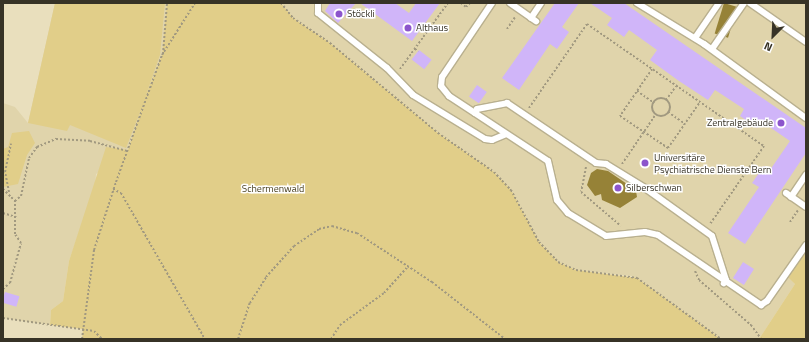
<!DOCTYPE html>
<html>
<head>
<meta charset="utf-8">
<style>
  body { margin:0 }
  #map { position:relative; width:809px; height:342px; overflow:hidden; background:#e9dfbd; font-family:"Titillium Web",sans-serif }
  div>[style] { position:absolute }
  .built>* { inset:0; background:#e0d4ab }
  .green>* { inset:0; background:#e1ce89 }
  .water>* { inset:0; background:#968237; transform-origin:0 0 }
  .building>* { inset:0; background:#d0b5f9; transform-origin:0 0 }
  .path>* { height:2px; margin-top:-1px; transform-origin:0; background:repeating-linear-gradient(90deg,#a19980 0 2px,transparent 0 4px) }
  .path>.ring { margin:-1px; padding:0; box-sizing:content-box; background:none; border:2px solid #a19980; border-radius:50% }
  .roads { filter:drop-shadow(1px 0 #b9b08f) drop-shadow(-1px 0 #b9b08f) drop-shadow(0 1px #b9b08f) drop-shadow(0 -1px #b9b08f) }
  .service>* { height:6px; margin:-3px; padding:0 3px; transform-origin:3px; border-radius:3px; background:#fff }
  .dots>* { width:11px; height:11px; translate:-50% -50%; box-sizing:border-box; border:2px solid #fff; border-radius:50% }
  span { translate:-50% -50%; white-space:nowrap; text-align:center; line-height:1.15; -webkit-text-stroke:3px #fff; paint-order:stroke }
  .poi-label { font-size:10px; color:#373326 }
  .left { translate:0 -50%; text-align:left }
  .right { translate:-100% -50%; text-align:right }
  .park-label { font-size:10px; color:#453c1b }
  .frame { position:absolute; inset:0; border:4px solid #373326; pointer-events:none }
  .north { position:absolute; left:753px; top:16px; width:40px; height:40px; -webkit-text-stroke:3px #fff; paint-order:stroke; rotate:204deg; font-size:11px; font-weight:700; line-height:16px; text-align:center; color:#373326 }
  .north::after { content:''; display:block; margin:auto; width:14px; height:18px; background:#373326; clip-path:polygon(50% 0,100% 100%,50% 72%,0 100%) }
</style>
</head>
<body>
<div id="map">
  <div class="built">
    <div style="clip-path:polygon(55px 3px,167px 3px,162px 55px,128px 151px,96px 174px,95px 186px,69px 261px,63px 301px,51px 310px,50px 325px,3px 318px,3px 103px,15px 107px,28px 123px)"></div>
    <div style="clip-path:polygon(281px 3px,806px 3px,806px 251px,788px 276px,795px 284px,759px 339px,721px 339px,632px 276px,576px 270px,558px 262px,539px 242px,511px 191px,494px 172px,438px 133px,330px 43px,293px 18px)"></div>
  </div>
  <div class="green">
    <div style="clip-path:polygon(55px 3px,165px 3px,160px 55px,145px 98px,162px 55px,167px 3px,281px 3px,293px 18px,330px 43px,438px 133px,494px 172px,511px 190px,539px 242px,558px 262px,576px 270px,637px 278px,721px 339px,82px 339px,83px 329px,50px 325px,51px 310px,63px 301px,69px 261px,106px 147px,128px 150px,143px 105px,126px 148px,70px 125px,67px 131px,28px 123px)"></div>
    <div style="clip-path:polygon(29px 131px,35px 143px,27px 155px,18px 184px,3px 187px,3px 149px,8px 147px,12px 133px)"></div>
    <div style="clip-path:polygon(806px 251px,806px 339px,759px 339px,795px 284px,788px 277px)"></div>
  </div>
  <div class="water">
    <div style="left:724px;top:3px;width:14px;height:32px;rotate:17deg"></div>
    <div style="clip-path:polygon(597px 169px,608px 171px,627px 184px,636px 191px,637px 197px,620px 208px,602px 200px,601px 194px,595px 196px,587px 185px,591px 173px)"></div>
  </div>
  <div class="building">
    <div style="clip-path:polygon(330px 3px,356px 3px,338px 23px,325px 11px)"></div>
    <div style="clip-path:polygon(360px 3px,395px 3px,409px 13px,416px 3px,440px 3px,412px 41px)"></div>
    <div style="clip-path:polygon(555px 3px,579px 3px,562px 27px,569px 32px,557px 49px,550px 44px,519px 90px,502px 78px)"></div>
    <div style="clip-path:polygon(590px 3px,624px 3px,806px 128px,806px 153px,745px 244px,728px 233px,759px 187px,752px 183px,764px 166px,770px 170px,790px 141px,761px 121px,757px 128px,740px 116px,744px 109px,715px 90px,708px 100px,679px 81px,650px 60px,657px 50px,629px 30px,624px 37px,607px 25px,612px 18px)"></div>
    <div style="left:419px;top:50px;width:16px;height:12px;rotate:38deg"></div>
    <div style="left:477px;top:85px;width:12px;height:14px;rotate:35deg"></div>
    <div style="left:743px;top:262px;width:13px;height:19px;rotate:32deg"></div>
    <div style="left:5px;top:292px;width:15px;height:11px;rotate:16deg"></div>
  </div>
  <div class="path">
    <div style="left:281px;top:3px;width:19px;rotate:51deg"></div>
    <div style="left:293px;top:18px;width:45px;rotate:34deg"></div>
    <div style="left:330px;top:43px;width:141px;rotate:39.8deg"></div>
    <div style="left:438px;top:133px;width:68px;rotate:34.9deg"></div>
    <div style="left:494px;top:172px;width:25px;rotate:47deg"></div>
    <div style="left:511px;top:190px;width:59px;rotate:61.7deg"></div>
    <div style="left:539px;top:242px;width:28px;rotate:46deg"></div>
    <div style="left:558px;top:262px;width:20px;rotate:24deg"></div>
    <div style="left:576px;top:270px;width:62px;rotate:7.5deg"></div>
    <div style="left:637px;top:278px;width:104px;rotate:36deg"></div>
    <div style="left:461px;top:3px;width:6px;rotate:39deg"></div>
    <div style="left:466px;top:7px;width:6px;rotate:-45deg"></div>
    <div style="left:507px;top:29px;width:14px;rotate:-56deg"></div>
    <div style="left:415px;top:49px;width:4px;rotate:34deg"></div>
    <div style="left:163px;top:54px;width:51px;rotate:-85.5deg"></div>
    <div style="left:400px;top:69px;width:82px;rotate:-54deg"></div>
    <div style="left:652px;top:69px;width:57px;rotate:124.2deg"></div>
    <div style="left:620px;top:116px;width:58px;rotate:33.7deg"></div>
    <div style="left:668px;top:148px;width:56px;rotate:-55.2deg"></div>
    <div style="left:637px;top:91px;width:21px;rotate:35deg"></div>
    <div class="ring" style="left:652px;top:98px;width:16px;height:16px"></div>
    <div style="left:666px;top:100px;width:17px;rotate:-54deg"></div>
    <div style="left:529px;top:108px;width:102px;rotate:-55.4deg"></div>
    <div style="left:587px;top:24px;width:215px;rotate:34.6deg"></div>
    <div style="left:764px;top:146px;width:95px;rotate:124.7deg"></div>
    <div style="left:668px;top:112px;width:21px;rotate:35deg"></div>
    <div style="left:622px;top:164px;width:60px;rotate:-55.8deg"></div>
    <div style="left:586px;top:167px;width:25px;rotate:101deg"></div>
    <div style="left:581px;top:192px;width:52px;rotate:40.4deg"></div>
    <div style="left:3px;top:189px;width:17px;rotate:45deg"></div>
    <div style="left:113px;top:189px;width:9px;rotate:27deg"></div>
    <div style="left:121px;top:193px;width:168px;rotate:60.1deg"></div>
    <div style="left:9px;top:192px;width:20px;rotate:-101deg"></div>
    <div style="left:5px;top:172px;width:29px;rotate:-78deg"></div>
    <div style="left:3px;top:213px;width:14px;rotate:17deg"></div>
    <div style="left:790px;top:222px;width:14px;rotate:-56deg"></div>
    <div style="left:695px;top:271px;width:10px;rotate:66deg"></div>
    <div style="left:699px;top:280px;width:69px;rotate:40.9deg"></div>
    <div style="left:751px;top:325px;width:17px;rotate:54deg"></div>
    <div style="left:3px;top:289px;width:9px;rotate:-41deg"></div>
    <div style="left:10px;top:283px;width:41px;rotate:-74.6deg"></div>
    <div style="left:21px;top:243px;width:11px;rotate:-124deg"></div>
    <div style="left:15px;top:234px;width:33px;rotate:-90deg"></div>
    <div style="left:15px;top:201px;width:8px;rotate:-40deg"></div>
    <div style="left:21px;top:196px;width:39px;rotate:-78deg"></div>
    <div style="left:29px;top:158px;width:14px;rotate:-54deg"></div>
    <div style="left:37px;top:147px;width:21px;rotate:-23deg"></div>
    <div style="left:56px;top:139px;width:34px;rotate:3deg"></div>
    <div style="left:90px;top:141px;width:39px;rotate:15deg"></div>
    <div style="left:3px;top:318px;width:92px;rotate:8.1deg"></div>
    <div style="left:94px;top:331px;width:11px;rotate:45deg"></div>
    <div style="left:82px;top:339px;width:90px;rotate:-82.3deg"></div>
    <div style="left:94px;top:250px;width:71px;rotate:-72.1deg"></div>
    <div style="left:116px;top:182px;width:135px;rotate:-70.1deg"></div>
    <div style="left:162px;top:55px;width:62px;rotate:-57.6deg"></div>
    <div style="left:238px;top:339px;width:38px;rotate:-72deg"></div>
    <div style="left:250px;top:303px;width:31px;rotate:-58deg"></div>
    <div style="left:266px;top:277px;width:42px;rotate:-47.9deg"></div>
    <div style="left:294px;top:246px;width:30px;rotate:-34deg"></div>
    <div style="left:319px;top:229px;width:13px;rotate:-13deg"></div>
    <div style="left:332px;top:226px;width:26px;rotate:16deg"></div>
    <div style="left:357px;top:233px;width:90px;rotate:33.2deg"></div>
    <div style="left:432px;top:282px;width:93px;rotate:38deg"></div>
    <div style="left:331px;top:339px;width:17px;rotate:-57deg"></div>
    <div style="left:340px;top:325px;width:54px;rotate:-36deg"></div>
    <div style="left:384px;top:293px;width:36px;rotate:-48deg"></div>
  </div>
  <div class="roads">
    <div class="service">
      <div style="left:318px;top:3px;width:10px;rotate:90deg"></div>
      <div style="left:318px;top:13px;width:88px;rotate:38.6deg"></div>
      <div style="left:387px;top:68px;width:37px;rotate:46deg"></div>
      <div style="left:413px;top:95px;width:84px;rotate:31.4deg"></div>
      <div style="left:485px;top:139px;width:7px;rotate:8deg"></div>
      <div style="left:492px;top:140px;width:15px;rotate:-23deg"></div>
      <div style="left:492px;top:3px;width:89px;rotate:124deg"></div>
      <div style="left:442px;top:77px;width:9px;rotate:96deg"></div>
      <div style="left:441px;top:86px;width:13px;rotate:51deg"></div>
      <div style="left:449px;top:96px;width:118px;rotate:33.3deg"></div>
      <div style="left:548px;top:161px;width:40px;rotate:77deg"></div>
      <div style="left:557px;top:200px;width:17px;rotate:50deg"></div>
      <div style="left:568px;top:213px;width:44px;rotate:31.2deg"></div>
      <div style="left:606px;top:236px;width:39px;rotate:-6deg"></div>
      <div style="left:645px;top:232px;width:13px;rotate:13deg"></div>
      <div style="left:658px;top:235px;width:125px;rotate:34.2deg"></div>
      <div style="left:761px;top:305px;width:7px;rotate:-34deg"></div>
      <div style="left:767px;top:301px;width:68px;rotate:-55.1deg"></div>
      <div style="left:510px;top:3px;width:32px;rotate:35deg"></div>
      <div style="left:637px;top:3px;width:79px;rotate:31.5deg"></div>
      <div style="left:704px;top:44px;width:126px;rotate:36deg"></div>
      <div style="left:750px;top:3px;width:68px;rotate:34.9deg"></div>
      <div style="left:531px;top:18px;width:18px;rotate:-56deg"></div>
      <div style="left:695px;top:38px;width:42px;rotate:-55.6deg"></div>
      <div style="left:712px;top:49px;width:56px;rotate:-55.2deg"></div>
      <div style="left:475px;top:113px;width:4px;rotate:-63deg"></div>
      <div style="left:477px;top:109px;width:31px;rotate:-11deg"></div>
      <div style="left:507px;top:103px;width:107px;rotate:34deg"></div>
      <div style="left:596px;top:163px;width:10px;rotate:6deg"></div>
      <div style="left:606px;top:164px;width:46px;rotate:31.6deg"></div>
      <div style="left:645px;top:188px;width:82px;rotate:35.6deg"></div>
      <div style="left:712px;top:236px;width:46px;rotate:72.3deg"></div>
      <div style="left:726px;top:280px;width:4px;rotate:124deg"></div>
      <div style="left:786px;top:193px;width:24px;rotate:35deg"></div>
      <div style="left:791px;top:197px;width:27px;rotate:-56deg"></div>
    </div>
  </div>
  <div class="dots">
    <div style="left:339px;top:14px;background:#8c55cc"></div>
    <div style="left:408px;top:28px;background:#8c55cc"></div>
    <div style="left:781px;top:123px;background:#8c55cc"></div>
    <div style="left:645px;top:163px;background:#8c55cc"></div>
    <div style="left:618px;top:188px;background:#8c55cc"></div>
  </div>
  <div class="poi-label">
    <span class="left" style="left:347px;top:14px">Stöckli</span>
    <span class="left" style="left:416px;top:28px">Althaus</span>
    <span class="right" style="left:773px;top:123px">Zentralgebäude</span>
    <span class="left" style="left:654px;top:163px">Universitäre<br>Psychiatrische Dienste Bern</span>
    <span class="left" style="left:626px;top:188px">Silberschwan</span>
  </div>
  <div class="park-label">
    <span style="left:273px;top:189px">Schermenwald</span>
  </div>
  <div class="frame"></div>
  <div class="north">N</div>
</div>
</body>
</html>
